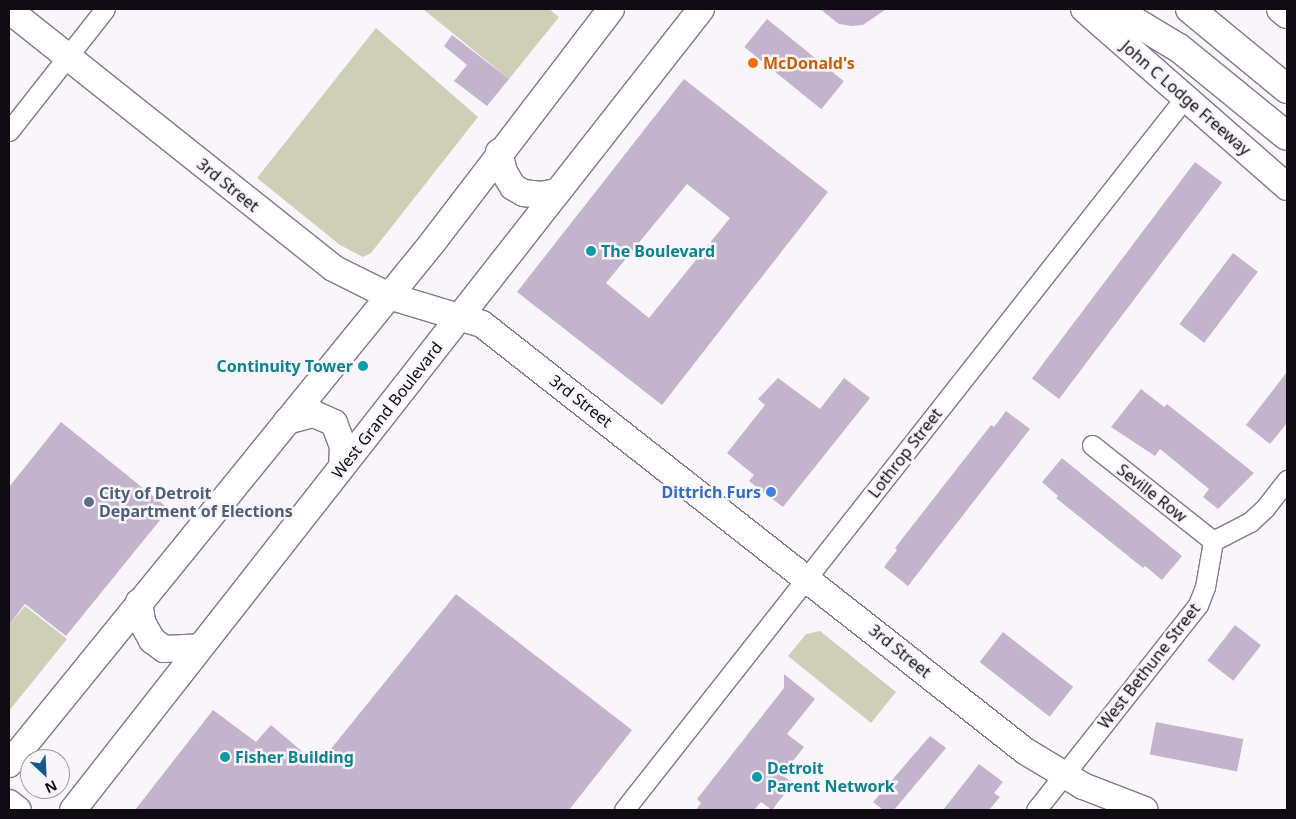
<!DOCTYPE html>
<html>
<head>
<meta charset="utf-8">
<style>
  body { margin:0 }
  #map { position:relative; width:1296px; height:819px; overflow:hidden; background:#f9f6fb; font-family:"Noto Sans",sans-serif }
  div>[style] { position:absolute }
  .green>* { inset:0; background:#cdcfb6 }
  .building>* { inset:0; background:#c3b3cd; transform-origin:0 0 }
  .roads { filter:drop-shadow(1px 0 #86768e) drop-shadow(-1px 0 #86768e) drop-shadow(0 1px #86768e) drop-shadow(0 -1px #86768e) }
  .street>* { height:19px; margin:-9.5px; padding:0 9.5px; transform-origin:9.5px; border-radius:9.5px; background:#fff }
  .secondary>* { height:26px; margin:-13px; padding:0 13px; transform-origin:13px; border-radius:13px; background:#fff }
  .highway>* { height:28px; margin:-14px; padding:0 14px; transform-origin:14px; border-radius:14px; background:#fff }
  .dots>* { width:14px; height:14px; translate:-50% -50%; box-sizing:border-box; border:2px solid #f9f6fb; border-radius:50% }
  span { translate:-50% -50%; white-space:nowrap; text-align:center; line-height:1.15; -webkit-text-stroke:5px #f9f6fb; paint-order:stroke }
  .food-label { font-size:16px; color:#c56008; font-weight:700 }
  .left { translate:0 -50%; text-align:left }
  .street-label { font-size:16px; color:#100a13 }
  .culture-label { font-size:16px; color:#0d838f; font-weight:700 }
  .right { translate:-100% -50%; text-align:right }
  .shop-label { font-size:16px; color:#366cbe; font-weight:700 }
  .service-label { font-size:16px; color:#4e5e75; font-weight:700 }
  .frame { position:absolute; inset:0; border:10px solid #100a13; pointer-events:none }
  .north { position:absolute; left:20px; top:749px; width:50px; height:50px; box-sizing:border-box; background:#f9f6fb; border:1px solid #9c989e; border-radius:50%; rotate:155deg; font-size:14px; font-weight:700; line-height:20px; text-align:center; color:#100a13 }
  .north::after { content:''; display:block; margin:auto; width:18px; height:22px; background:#15598e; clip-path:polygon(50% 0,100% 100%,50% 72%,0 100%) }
</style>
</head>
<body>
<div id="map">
  <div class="green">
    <div style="clip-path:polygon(423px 9px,549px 9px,559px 17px,509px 79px)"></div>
    <div style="clip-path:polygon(376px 28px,478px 117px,371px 253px,363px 257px,340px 245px,257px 178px)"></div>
    <div style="clip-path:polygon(25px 606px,67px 639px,9px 711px,9px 622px,11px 623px)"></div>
    <div style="clip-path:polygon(820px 631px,896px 692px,871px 723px,788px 656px,806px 634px)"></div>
  </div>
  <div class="building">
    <div style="clip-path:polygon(820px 9px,886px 9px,863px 25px,852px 26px,839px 24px)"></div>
    <div style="left:767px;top:19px;width:99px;height:36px;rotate:39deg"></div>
    <div style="clip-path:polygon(452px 35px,509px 79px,487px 106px,454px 81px,467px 65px,444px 46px)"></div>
    <div style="clip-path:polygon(evenodd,684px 79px,828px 192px,662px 405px,517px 292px,684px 79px,687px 184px,730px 218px,649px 318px,606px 283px,687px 184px)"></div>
    <div style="left:1195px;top:162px;width:34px;height:271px;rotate:37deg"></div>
    <div style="left:1233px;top:253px;width:31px;height:89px;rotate:37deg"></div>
    <div style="clip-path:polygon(1287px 372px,1287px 423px,1270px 444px,1246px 425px)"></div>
    <div style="clip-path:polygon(778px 378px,820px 409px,844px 378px,870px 398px,783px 507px,749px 481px,754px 475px,727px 453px,765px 405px,758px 399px)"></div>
    <div style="clip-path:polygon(1141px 389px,1164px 407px,1167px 404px,1254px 473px,1218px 509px,1203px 497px,1209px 489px,1160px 449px,1155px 456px,1111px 427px)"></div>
    <div style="clip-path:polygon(1006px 411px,1030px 429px,908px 586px,884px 567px,897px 550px,895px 548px,991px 425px,994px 427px)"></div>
    <div style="clip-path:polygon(61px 422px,169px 509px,66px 636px,25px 604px,9px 625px,9px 487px)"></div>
    <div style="clip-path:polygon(1062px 458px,1182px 556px,1162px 580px,1145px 566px,1143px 568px,1056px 498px,1058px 496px,1042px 482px)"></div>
    <div style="clip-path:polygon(456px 594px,632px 730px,569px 810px,135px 810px,213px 710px,256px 742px,271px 725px,318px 765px)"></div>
    <div style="left:1235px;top:625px;width:33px;height:45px;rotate:38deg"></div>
    <div style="left:1003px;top:632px;width:89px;height:38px;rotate:38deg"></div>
    <div style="clip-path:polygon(784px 674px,815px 699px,787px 734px,804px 747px,782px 775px,793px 783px,772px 810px,761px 802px,754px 810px,696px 810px,701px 803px,697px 799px,784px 688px)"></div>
    <div style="left:1156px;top:722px;width:89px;height:33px;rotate:11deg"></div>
    <div style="clip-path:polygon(930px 736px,946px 748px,894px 810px,883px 810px,873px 802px)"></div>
    <div style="clip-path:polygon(979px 764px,1003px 782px,994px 793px,1000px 797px,989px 810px,943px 810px)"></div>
  </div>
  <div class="roads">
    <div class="street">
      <div style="left:9px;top:131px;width:155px;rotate:-51.8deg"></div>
      <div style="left:1092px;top:445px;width:154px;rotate:38.4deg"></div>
      <div style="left:1213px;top:541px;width:42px;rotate:-27.2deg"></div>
      <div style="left:1250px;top:522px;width:21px;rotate:-43deg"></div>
      <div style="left:1265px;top:508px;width:36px;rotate:-52deg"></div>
      <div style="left:624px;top:810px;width:909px;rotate:-51.79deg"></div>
      <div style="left:1036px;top:810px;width:261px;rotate:-51.7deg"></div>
      <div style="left:1198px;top:605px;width:19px;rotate:-69deg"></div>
      <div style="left:1205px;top:587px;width:47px;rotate:-80.1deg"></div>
    </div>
    <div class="secondary">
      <div style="left:1084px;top:9px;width:270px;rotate:41.2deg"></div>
      <div style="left:9px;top:10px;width:414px;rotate:38.5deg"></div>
      <div style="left:333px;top:268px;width:63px;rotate:26.6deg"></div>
      <div style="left:389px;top:296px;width:97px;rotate:16.8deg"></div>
      <div style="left:482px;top:324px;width:691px;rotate:38.18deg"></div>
      <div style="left:1025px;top:751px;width:68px;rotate:31.1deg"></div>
      <div style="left:1083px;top:786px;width:66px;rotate:21.2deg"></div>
      <div style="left:499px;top:152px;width:21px;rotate:76deg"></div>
      <div style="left:504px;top:172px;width:17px;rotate:59deg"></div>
      <div style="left:513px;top:187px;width:13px;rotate:29deg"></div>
      <div style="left:524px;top:193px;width:16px;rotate:7deg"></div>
      <div style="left:540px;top:195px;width:17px;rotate:-10deg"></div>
      <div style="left:287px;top:421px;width:28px;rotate:-15deg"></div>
      <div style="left:314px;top:414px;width:22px;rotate:24deg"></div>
      <div style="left:334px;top:423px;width:26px;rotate:69deg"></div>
      <div style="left:343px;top:447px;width:19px;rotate:93deg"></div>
      <div style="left:139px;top:602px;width:20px;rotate:81deg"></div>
      <div style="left:142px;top:622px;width:21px;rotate:61deg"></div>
      <div style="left:152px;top:640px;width:15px;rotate:37deg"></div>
      <div style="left:164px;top:649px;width:36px;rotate:-3deg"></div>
      <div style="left:9px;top:764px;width:673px;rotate:-50.91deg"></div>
      <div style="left:433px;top:242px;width:293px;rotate:-52.6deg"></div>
      <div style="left:9px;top:803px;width:11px;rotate:38deg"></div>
      <div style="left:73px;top:810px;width:1018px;rotate:-51.9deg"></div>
    </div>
    <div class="highway">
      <div style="left:1114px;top:9px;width:76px;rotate:31deg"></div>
      <div style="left:1179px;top:48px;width:139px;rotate:39.2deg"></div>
      <div style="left:1190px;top:9px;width:126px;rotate:39.5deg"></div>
      <div style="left:1281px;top:9px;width:8px;rotate:40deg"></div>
    </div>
  </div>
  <div class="dots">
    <div style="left:753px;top:63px;background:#e8710a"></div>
    <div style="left:591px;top:251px;background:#0f9aa8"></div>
    <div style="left:363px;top:366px;background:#0f9aa8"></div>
    <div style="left:771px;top:492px;background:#3f7fe0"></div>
    <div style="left:89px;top:502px;background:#5c6f8a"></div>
    <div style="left:225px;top:757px;background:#0f9aa8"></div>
    <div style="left:757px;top:777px;background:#0f9aa8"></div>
  </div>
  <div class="food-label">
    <span class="left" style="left:763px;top:63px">McDonald's</span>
  </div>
  <div class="street-label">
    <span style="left:1186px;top:98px;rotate:41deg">John C Lodge Freeway</span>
    <span style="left:228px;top:185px;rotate:39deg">3rd Street</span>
    <span style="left:581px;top:401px;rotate:38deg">3rd Street</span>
    <span style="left:387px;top:410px;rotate:-52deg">West Grand Boulevard</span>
    <span style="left:905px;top:453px;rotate:-52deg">Lothrop Street</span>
    <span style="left:1152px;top:493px;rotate:38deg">Seville Row</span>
    <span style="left:900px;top:651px;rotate:39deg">3rd Street</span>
    <span style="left:1149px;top:666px;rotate:-52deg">West Bethune Street</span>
  </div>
  <div class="culture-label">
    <span class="left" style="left:601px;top:251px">The Boulevard</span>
    <span class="right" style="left:353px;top:366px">Continuity Tower</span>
    <span class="left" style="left:235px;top:757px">Fisher Building</span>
    <span class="left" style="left:767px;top:777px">Detroit<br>Parent Network</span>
  </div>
  <div class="shop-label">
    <span class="right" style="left:761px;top:492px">Dittrich Furs</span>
  </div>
  <div class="service-label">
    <span class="left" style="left:99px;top:502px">City of Detroit<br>Department of Elections</span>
  </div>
  <div class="frame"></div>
  <div class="north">N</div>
</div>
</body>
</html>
